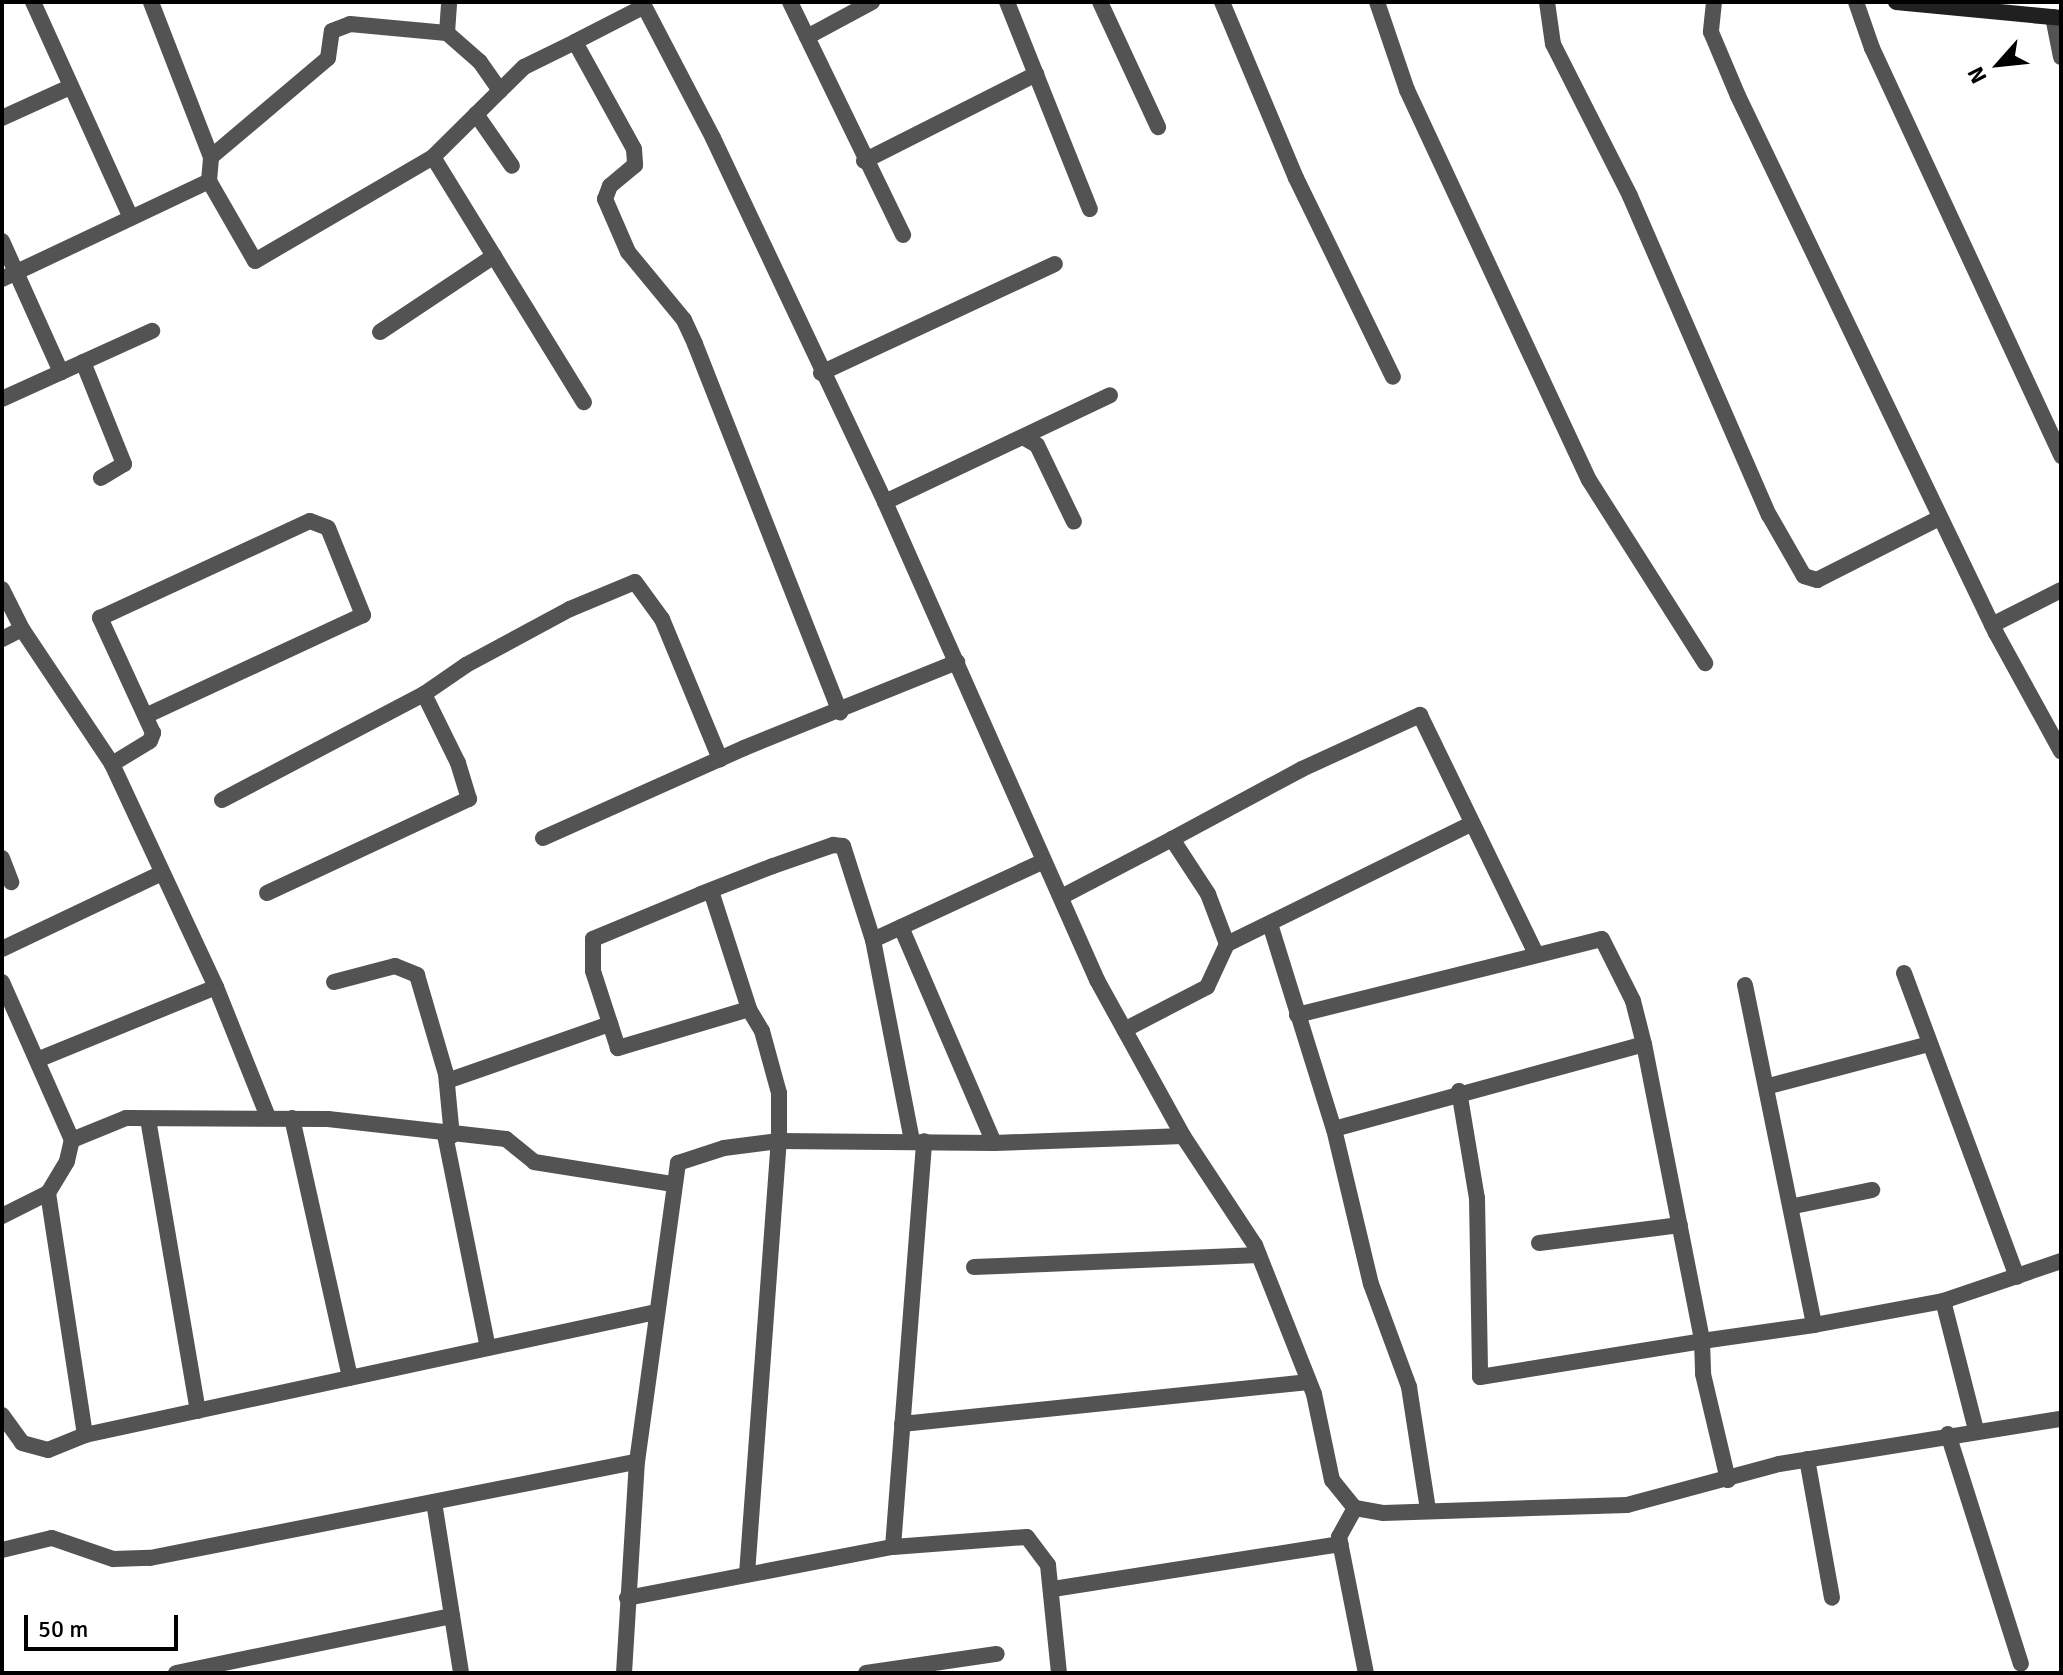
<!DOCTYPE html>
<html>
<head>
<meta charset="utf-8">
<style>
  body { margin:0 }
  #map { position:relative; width:2063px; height:1675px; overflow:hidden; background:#fff; font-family:Signika,sans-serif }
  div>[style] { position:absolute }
  .minor>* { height:16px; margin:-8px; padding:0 8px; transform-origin:8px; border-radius:8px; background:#535353 }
  .secondary>* { height:16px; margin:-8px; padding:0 8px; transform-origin:8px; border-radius:8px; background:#202020 }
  span { translate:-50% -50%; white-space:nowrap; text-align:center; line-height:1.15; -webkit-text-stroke:6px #fff; paint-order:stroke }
  .frame { position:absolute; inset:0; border:4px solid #000; pointer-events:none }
  .north { position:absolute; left:1959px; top:24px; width:80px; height:80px; -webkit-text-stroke:6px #fff; paint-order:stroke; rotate:243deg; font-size:22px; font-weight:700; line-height:32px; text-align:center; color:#000 }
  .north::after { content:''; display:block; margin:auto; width:28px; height:36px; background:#000; clip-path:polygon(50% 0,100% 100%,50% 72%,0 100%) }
  .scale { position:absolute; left:24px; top:1615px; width:154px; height:36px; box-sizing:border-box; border:4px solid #000; border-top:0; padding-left:10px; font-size:24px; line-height:28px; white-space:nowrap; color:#000; -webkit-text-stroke:6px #fff; paint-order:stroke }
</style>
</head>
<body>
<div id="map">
  <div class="minor">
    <div style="left:33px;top:2px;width:235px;rotate:65.6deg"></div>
    <div style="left:642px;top:2px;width:153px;rotate:62.4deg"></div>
    <div style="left:713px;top:138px;width:403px;rotate:64.7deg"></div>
    <div style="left:885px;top:502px;width:523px;rotate:66.08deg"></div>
    <div style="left:1097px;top:980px;width:178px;rotate:61.1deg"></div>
    <div style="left:1183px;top:1136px;width:131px;rotate:56.6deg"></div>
    <div style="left:1255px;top:1245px;width:160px;rotate:68.4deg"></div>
    <div style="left:1314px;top:1394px;width:88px;rotate:78.2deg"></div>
    <div style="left:1332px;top:1480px;width:36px;rotate:51deg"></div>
    <div style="left:1355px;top:1508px;width:28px;rotate:10deg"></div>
    <div style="left:1383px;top:1513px;width:244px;rotate:-1.9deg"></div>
    <div style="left:1627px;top:1505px;width:157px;rotate:-15.1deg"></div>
    <div style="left:1779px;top:1464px;width:286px;rotate:-9.1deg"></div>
    <div style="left:790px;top:2px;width:259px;rotate:64.1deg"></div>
    <div style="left:1007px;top:2px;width:223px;rotate:68.2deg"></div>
    <div style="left:1100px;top:2px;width:138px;rotate:65.1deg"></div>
    <div style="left:1222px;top:2px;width:191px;rotate:67.2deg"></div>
    <div style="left:1296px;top:178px;width:221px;rotate:64deg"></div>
    <div style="left:1377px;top:2px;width:93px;rotate:71.2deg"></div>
    <div style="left:1407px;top:90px;width:430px;rotate:65deg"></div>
    <div style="left:1589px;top:480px;width:217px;rotate:57.6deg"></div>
    <div style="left:1547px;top:2px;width:42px;rotate:81.9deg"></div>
    <div style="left:1553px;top:44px;width:170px;rotate:63.1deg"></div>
    <div style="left:1630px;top:196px;width:348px;rotate:66.5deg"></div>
    <div style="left:1769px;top:515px;width:70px;rotate:60.2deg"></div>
    <div style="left:1804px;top:576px;width:14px;rotate:17deg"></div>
    <div style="left:1817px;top:580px;width:137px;rotate:-26.9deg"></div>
    <div style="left:1714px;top:2px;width:30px;rotate:96deg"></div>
    <div style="left:1711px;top:32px;width:69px;rotate:67.1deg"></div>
    <div style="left:1738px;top:96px;width:596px;rotate:64.34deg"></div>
    <div style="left:1996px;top:633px;width:135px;rotate:61.2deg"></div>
    <div style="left:1856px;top:2px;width:49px;rotate:70.8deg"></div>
    <div style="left:1872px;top:48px;width:450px;rotate:65.1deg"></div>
    <div style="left:643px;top:7px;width:76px;rotate:152.8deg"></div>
    <div style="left:575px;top:42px;width:122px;rotate:61.1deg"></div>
    <div style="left:634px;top:149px;width:16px;rotate:86deg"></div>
    <div style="left:635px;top:165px;width:33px;rotate:140deg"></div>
    <div style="left:610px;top:186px;width:14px;rotate:111deg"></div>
    <div style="left:605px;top:199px;width:58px;rotate:66.5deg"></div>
    <div style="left:628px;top:252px;width:88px;rotate:50.5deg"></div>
    <div style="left:684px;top:320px;width:26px;rotate:65deg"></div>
    <div style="left:695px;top:344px;width:396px;rotate:68.5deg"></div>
    <div style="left:2053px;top:17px;width:41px;rotate:78.7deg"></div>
    <div style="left:447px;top:33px;width:31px;rotate:-86deg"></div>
    <div style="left:807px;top:37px;width:74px;rotate:-28.3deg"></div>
    <div style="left:476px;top:114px;width:63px;rotate:55.3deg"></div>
    <div style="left:2px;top:118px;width:75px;rotate:-24.5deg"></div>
    <div style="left:211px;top:157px;width:153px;rotate:-40.2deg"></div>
    <div style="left:328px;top:58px;width:27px;rotate:-82deg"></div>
    <div style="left:332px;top:31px;width:19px;rotate:-21deg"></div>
    <div style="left:350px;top:24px;width:97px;rotate:5.3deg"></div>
    <div style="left:447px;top:33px;width:44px;rotate:41.3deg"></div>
    <div style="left:480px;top:62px;width:35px;rotate:55deg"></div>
    <div style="left:433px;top:157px;width:288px;rotate:58.4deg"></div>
    <div style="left:864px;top:161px;width:193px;rotate:-26.8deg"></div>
    <div style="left:209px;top:181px;width:92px;rotate:60.1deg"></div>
    <div style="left:255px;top:261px;width:206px;rotate:-30.3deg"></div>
    <div style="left:433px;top:157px;width:128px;rotate:-44.7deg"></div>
    <div style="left:524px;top:67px;width:57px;rotate:-26.1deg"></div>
    <div style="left:2px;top:241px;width:144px;rotate:65.8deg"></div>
    <div style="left:2px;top:279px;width:229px;rotate:-25.3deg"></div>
    <div style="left:209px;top:181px;width:24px;rotate:-85deg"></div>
    <div style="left:211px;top:157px;width:166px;rotate:-111.2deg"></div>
    <div style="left:380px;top:332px;width:137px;rotate:-33.7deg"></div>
    <div style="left:83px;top:362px;width:110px;rotate:68.1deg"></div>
    <div style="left:124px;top:464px;width:27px;rotate:149deg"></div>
    <div style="left:821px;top:373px;width:258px;rotate:-25deg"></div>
    <div style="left:2px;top:399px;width:165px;rotate:-24.4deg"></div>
    <div style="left:1023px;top:437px;width:16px;rotate:30deg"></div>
    <div style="left:1037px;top:445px;width:85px;rotate:64.3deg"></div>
    <div style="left:885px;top:502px;width:249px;rotate:-25.4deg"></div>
    <div style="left:2px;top:589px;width:45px;rotate:63.4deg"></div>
    <div style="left:22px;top:629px;width:162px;rotate:56.3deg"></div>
    <div style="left:112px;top:764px;width:246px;rotate:65deg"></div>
    <div style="left:216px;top:987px;width:140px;rotate:68.2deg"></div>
    <div style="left:1992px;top:625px;width:77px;rotate:-26.9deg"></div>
    <div style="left:2px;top:639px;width:22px;rotate:-27deg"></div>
    <div style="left:112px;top:764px;width:44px;rotate:-31.2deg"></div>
    <div style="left:150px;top:741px;width:9px;rotate:-69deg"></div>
    <div style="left:153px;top:733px;width:127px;rotate:-114.7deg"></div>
    <div style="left:100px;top:618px;width:231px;rotate:-24.8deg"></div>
    <div style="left:310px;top:521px;width:19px;rotate:21deg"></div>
    <div style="left:328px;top:528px;width:94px;rotate:68.1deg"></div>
    <div style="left:363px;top:615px;width:237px;rotate:155.1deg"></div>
    <div style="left:222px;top:800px;width:228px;rotate:-27.7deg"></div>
    <div style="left:424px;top:694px;width:51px;rotate:-34.6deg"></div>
    <div style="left:466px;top:665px;width:118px;rotate:-28.3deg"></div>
    <div style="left:570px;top:609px;width:70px;rotate:-22.6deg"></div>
    <div style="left:635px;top:582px;width:46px;rotate:53.9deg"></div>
    <div style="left:662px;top:619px;width:152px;rotate:67.5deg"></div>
    <div style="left:543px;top:838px;width:220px;rotate:-24.1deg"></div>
    <div style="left:744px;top:748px;width:230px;rotate:-22deg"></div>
    <div style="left:1172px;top:839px;width:148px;rotate:-28.3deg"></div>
    <div style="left:1302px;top:769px;width:130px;rotate:-24.6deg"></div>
    <div style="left:1420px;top:715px;width:263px;rotate:64.1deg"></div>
    <div style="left:2px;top:858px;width:26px;rotate:69deg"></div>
    <div style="left:711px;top:891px;width:124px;rotate:72.1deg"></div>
    <div style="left:749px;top:1009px;width:137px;rotate:163.4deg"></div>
    <div style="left:618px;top:1048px;width:81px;rotate:-108deg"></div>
    <div style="left:593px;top:971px;width:32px;rotate:-90deg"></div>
    <div style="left:593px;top:939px;width:117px;rotate:-22.6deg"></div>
    <div style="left:701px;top:894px;width:77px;rotate:-21.3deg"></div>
    <div style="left:773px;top:866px;width:64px;rotate:-19.3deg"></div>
    <div style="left:833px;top:845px;width:10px;rotate:6deg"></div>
    <div style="left:843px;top:846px;width:99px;rotate:72.3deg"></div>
    <div style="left:873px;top:940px;width:186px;rotate:-24.8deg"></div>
    <div style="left:267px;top:893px;width:223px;rotate:-25deg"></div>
    <div style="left:469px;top:799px;width:38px;rotate:-107deg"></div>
    <div style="left:458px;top:763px;width:77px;rotate:-116.2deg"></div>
    <div style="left:1063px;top:896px;width:123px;rotate:-27.6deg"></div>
    <div style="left:1172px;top:839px;width:66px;rotate:56.8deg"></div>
    <div style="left:1208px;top:894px;width:53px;rotate:69.2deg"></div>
    <div style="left:1227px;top:944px;width:47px;rotate:114.9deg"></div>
    <div style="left:1207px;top:987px;width:93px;rotate:152.6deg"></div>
    <div style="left:1270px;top:924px;width:215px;rotate:72.7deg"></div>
    <div style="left:1334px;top:1129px;width:159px;rotate:76.6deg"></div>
    <div style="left:1371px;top:1284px;width:110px;rotate:69.7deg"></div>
    <div style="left:1409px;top:1387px;width:124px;rotate:81.2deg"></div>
    <div style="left:901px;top:927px;width:235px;rotate:66.7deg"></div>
    <div style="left:873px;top:940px;width:205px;rotate:79deg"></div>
    <div style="left:1227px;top:944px;width:272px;rotate:-26.2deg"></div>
    <div style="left:2px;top:949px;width:177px;rotate:-25.4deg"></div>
    <div style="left:1904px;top:973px;width:324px;rotate:69.6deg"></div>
    <div style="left:2px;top:982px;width:173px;rotate:66.1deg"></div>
    <div style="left:334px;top:982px;width:63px;rotate:-14.7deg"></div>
    <div style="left:395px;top:966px;width:24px;rotate:22deg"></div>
    <div style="left:417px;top:975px;width:103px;rotate:73.7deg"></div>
    <div style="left:446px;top:1074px;width:62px;rotate:84.5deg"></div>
    <div style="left:1745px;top:985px;width:347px;rotate:78.5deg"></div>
    <div style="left:1814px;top:1325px;width:131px;rotate:-10.5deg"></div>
    <div style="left:1297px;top:1015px;width:314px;rotate:-14deg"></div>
    <div style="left:1602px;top:939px;width:69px;rotate:63.4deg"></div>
    <div style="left:1633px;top:1001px;width:44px;rotate:75.7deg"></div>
    <div style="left:1644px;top:1044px;width:303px;rotate:78.9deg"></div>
    <div style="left:1702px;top:1341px;width:113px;rotate:-8.1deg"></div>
    <div style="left:37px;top:1060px;width:193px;rotate:-22.2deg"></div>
    <div style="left:447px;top:1081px;width:173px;rotate:-19.3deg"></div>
    <div style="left:1769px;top:1086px;width:165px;rotate:-14.7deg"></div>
    <div style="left:1459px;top:1091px;width:109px;rotate:80.5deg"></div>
    <div style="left:1477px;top:1198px;width:179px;rotate:89deg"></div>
    <div style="left:1480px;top:1377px;width:225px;rotate:-9.2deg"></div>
    <div style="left:1702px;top:1341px;width:33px;rotate:88deg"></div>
    <div style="left:1703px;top:1374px;width:109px;rotate:76.7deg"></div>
    <div style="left:292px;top:1118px;width:266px;rotate:77.4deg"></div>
    <div style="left:148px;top:1119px;width:296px;rotate:80.3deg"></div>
    <div style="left:1334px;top:1129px;width:321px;rotate:-15.3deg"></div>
    <div style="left:445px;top:1135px;width:217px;rotate:78.6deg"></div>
    <div style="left:48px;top:1193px;width:245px;rotate:81.3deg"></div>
    <div style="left:1794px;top:1206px;width:80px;rotate:-11.6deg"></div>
    <div style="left:2px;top:1216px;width:51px;rotate:-26.6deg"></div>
    <div style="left:48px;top:1193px;width:37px;rotate:-59deg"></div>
    <div style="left:67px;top:1161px;width:22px;rotate:-77deg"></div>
    <div style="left:72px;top:1140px;width:58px;rotate:-22.2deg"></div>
    <div style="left:126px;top:1118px;width:202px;rotate:0.3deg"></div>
    <div style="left:328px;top:1119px;width:179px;rotate:6.4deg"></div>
    <div style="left:506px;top:1139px;width:36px;rotate:39deg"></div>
    <div style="left:534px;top:1162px;width:141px;rotate:9deg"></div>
    <div style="left:1539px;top:1243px;width:142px;rotate:-7.3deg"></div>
    <div style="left:974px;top:1267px;width:285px;rotate:-2.4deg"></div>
    <div style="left:2px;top:1415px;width:34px;rotate:54deg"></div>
    <div style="left:22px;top:1443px;width:27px;rotate:15deg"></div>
    <div style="left:48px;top:1450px;width:40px;rotate:-22deg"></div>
    <div style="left:85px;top:1435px;width:584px;rotate:-12.16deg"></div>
    <div style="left:902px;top:1424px;width:409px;rotate:-5.9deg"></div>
    <div style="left:1976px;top:1430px;width:133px;rotate:-104.3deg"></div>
    <div style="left:1943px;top:1301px;width:125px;rotate:-18.7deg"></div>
    <div style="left:1948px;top:1434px;width:241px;rotate:72.4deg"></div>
    <div style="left:1807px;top:1459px;width:141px;rotate:79.8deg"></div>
    <div style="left:434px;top:1502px;width:173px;rotate:81deg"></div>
    <div style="left:1355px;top:1508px;width:33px;rotate:119deg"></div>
    <div style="left:1339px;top:1537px;width:139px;rotate:78.8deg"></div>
    <div style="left:893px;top:1547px;width:407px;rotate:-85.6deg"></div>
    <div style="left:2px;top:1550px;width:51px;rotate:-13.5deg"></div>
    <div style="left:52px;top:1538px;width:65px;rotate:19deg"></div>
    <div style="left:113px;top:1559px;width:37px;rotate:-2deg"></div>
    <div style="left:150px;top:1558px;width:496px;rotate:-11.2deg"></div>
    <div style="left:747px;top:1574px;width:434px;rotate:-85.8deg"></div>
    <div style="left:779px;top:1141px;width:48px;rotate:-90deg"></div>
    <div style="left:779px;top:1093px;width:64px;rotate:-105.3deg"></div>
    <div style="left:762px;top:1031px;width:26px;rotate:-121deg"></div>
    <div style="left:1053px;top:1589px;width:291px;rotate:-8.9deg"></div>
    <div style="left:627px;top:1598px;width:271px;rotate:-10.9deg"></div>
    <div style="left:893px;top:1547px;width:134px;rotate:-4.3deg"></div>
    <div style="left:1027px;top:1537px;width:35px;rotate:53deg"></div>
    <div style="left:1048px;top:1565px;width:109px;rotate:84.2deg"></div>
    <div style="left:176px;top:1673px;width:282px;rotate:-11.7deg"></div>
    <div style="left:624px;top:1673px;width:211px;rotate:-86.5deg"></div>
    <div style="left:637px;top:1462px;width:302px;rotate:-82.2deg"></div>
    <div style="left:678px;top:1163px;width:48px;rotate:-18.1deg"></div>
    <div style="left:724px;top:1148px;width:55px;rotate:-7.3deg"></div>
    <div style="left:779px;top:1141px;width:215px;rotate:0.5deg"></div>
    <div style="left:994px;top:1143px;width:189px;rotate:-2.1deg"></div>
    <div style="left:866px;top:1673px;width:132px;rotate:-8.3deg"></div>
  </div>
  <div class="secondary">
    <div style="left:1896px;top:2px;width:166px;rotate:5.5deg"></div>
  </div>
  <div class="frame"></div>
  <div class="north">N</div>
  <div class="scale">50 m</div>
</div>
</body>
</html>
